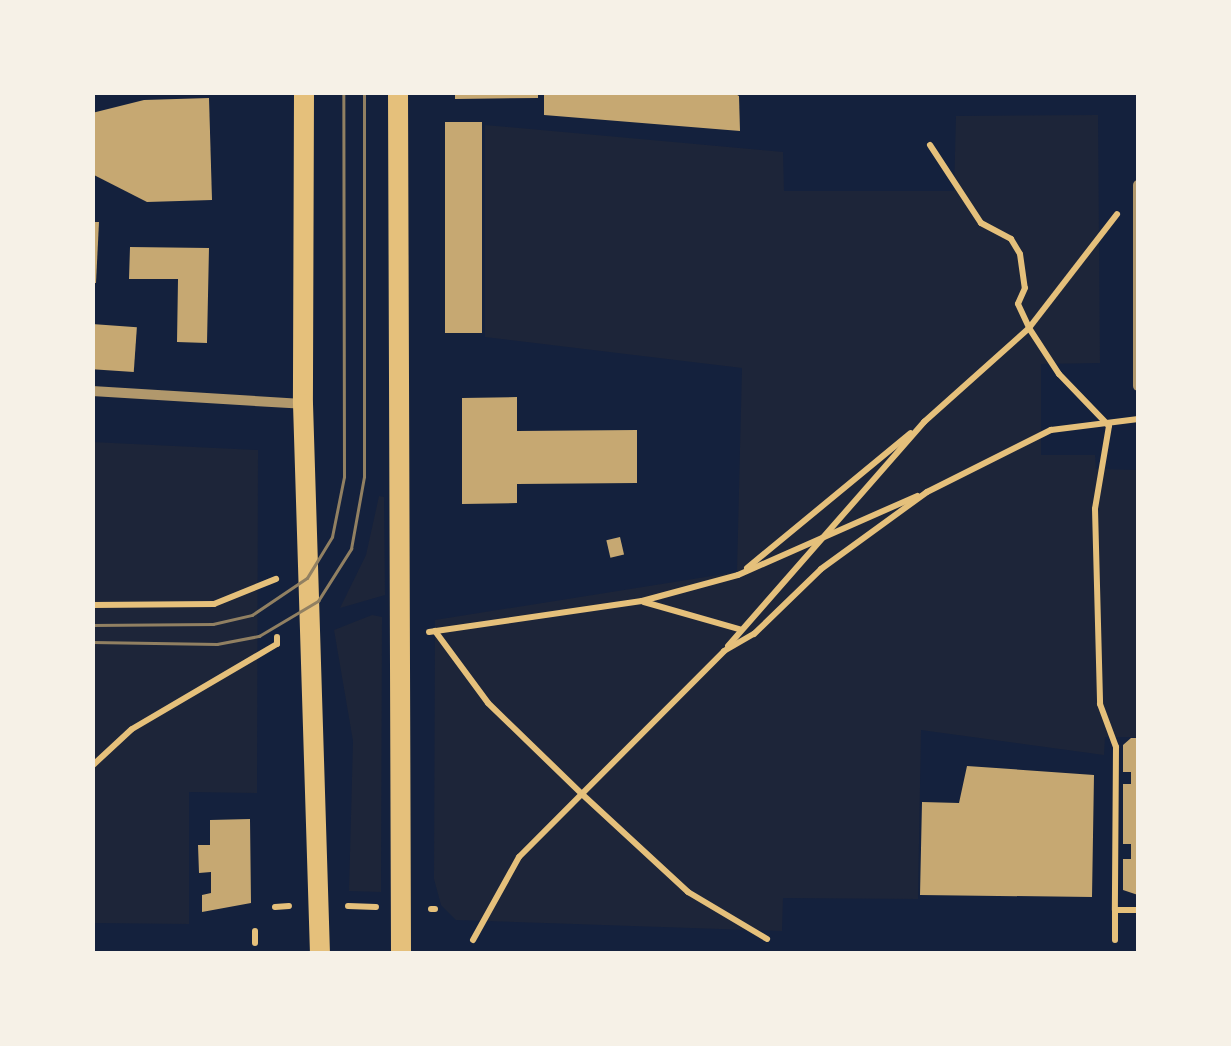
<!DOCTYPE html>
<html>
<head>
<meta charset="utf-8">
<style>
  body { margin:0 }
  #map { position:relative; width:1231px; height:1046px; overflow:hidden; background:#14213d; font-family:Lato,sans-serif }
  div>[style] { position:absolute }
  .green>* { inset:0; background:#1d2539 }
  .building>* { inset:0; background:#c6a872; transform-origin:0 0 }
  .path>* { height:6px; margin:-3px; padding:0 3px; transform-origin:3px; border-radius:3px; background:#e5c07b }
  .minor>* { height:10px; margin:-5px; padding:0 5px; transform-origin:5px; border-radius:5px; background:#b1986c }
  .secondary>* { height:20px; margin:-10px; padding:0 10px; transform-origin:10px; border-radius:10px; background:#e5c07b }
  .tram>* { height:2.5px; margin:-1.25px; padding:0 1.25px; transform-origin:1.25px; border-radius:1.25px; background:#918062 }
  span { translate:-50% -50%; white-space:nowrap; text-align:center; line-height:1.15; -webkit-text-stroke:8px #f6f1e7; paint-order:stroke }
  .frame { position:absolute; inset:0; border:95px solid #f6f1e7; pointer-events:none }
</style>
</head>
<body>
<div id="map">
  <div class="green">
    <div style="clip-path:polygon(1098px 115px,1100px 363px,1041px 364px,1041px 455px,1095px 455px,1096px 469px,1137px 470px,1138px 737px,1105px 737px,1104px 755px,921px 730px,918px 899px,783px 898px,782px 931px,456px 920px,441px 905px,434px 879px,435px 620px,737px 572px,742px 368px,485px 337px,485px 125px,783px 152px,784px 191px,954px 191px,956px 116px)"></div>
    <div style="clip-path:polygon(92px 442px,258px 450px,257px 793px,189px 792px,189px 924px,93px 923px)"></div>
    <div style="clip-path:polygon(379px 496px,384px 497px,385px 595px,340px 608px,366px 555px)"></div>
    <div style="clip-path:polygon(372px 615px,382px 617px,381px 892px,349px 891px,353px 741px,334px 630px)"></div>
  </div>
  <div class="building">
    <div style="clip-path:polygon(455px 92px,538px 92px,538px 98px,455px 99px)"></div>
    <div style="clip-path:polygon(544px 92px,732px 92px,739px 96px,740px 131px,544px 115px)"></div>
    <div style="clip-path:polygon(209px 98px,212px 200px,147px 202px,92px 174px,92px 113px,144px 100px)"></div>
    <div style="left:445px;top:122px;width:37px;height:211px"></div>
    <div style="clip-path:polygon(92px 222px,99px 222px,96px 283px,92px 283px)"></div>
    <div style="clip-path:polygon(130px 247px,209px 248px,207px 343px,177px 342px,178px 279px,129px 279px)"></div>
    <div style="left:92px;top:324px;width:45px;height:45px;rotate:4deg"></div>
    <div style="clip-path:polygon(517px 397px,517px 431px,637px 430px,637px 483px,517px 484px,517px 503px,462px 504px,462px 398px)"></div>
    <div style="left:620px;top:537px;width:18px;height:14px;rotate:77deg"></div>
    <div style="clip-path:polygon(1131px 738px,1138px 738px,1138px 895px,1123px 890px,1123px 859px,1131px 859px,1131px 844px,1123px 844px,1123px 784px,1131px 784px,1131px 772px,1123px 772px,1123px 745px)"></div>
    <div style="clip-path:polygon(967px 766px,1094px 775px,1092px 897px,920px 895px,922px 802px,959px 803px)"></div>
    <div style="clip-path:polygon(250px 819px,251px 903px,202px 912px,202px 895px,211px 893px,211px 872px,199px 873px,198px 845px,210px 845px,210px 820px)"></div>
  </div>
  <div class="path">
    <div style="left:930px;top:145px;width:93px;rotate:56.8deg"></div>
    <div style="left:981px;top:223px;width:34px;rotate:28deg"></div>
    <div style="left:1011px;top:239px;width:17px;rotate:59deg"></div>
    <div style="left:1020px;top:254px;width:34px;rotate:82deg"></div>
    <div style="left:1025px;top:288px;width:17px;rotate:114deg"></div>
    <div style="left:1018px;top:304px;width:26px;rotate:65deg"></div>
    <div style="left:1029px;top:328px;width:55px;rotate:56.9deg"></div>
    <div style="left:1059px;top:374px;width:72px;rotate:46.1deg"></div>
    <div style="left:1109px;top:426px;width:84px;rotate:99.6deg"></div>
    <div style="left:1095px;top:509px;width:195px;rotate:88.5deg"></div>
    <div style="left:1100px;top:704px;width:46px;rotate:69.6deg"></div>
    <div style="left:1116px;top:747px;width:163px;rotate:90.4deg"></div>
    <div style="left:1115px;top:910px;width:23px"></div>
    <div style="left:747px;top:568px;width:212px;rotate:-39.5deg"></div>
    <div style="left:644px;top:602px;width:99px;rotate:15.9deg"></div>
    <div style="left:92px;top:605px;width:122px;rotate:-0.5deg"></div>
    <div style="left:214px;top:604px;width:67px;rotate:-22deg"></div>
    <div style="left:435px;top:631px;width:89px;rotate:53.6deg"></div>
    <div style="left:488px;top:703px;width:132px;rotate:44.1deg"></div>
    <div style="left:583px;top:795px;width:143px;rotate:42.7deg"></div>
    <div style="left:688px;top:892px;width:92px;rotate:30.7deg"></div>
    <div style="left:429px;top:632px;width:215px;rotate:-8.3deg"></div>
    <div style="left:642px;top:601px;width:99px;rotate:-15.2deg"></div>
    <div style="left:738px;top:575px;width:196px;rotate:-23.8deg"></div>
    <div style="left:728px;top:646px;width:298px;rotate:-48.8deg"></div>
    <div style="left:924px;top:422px;width:141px;rotate:-41.8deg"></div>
    <div style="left:1029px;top:328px;width:144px;rotate:-52.3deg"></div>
    <div style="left:92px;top:766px;width:54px;rotate:-42.8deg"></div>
    <div style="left:132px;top:729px;width:168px;rotate:-30.4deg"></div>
    <div style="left:277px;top:644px;width:7px;rotate:-90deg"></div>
    <div style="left:348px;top:906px;width:28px;rotate:2deg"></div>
    <div style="left:275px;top:907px;width:14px;rotate:-4deg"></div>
    <div style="left:431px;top:909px;width:4px"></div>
    <div style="left:255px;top:931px;width:12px;rotate:90deg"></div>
    <div style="left:473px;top:940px;width:95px;rotate:-61deg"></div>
    <div style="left:519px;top:857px;width:291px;rotate:-45.1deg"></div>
    <div style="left:724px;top:651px;width:34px;rotate:-30deg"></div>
    <div style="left:754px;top:634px;width:93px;rotate:-44.1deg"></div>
    <div style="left:821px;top:569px;width:131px;rotate:-36deg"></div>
    <div style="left:927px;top:492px;width:139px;rotate:-26.6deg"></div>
    <div style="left:1051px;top:430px;width:88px;rotate:-7.2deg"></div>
    <div style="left:1115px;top:940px;width:30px;rotate:-90deg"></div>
  </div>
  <div class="minor">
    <div style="left:1138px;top:185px;width:201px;rotate:90deg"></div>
    <div style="left:92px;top:391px;width:211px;rotate:3.5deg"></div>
  </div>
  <div class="secondary">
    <div style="left:304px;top:92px;width:312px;rotate:90.2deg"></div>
    <div style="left:303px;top:404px;width:550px;rotate:88.23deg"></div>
    <div style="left:398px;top:92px;width:862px;rotate:89.8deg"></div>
  </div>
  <div class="tram">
    <div style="left:92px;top:625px;width:121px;rotate:-0.5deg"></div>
    <div style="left:213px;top:624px;width:40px;rotate:-13deg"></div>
    <div style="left:252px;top:615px;width:66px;rotate:-33.9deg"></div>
    <div style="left:307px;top:578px;width:48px;rotate:-58.6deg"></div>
    <div style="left:332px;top:537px;width:61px;rotate:-78.7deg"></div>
    <div style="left:344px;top:477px;width:385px;rotate:-90.1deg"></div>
    <div style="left:92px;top:642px;width:125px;rotate:0.9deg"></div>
    <div style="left:217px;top:644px;width:43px;rotate:-10.8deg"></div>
    <div style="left:259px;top:636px;width:69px;rotate:-30.7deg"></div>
    <div style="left:318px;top:601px;width:62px;rotate:-57.6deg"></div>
    <div style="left:351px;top:549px;width:73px;rotate:-79.8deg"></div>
    <div style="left:364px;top:477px;width:385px;rotate:-90deg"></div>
  </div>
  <div class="frame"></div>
</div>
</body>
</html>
